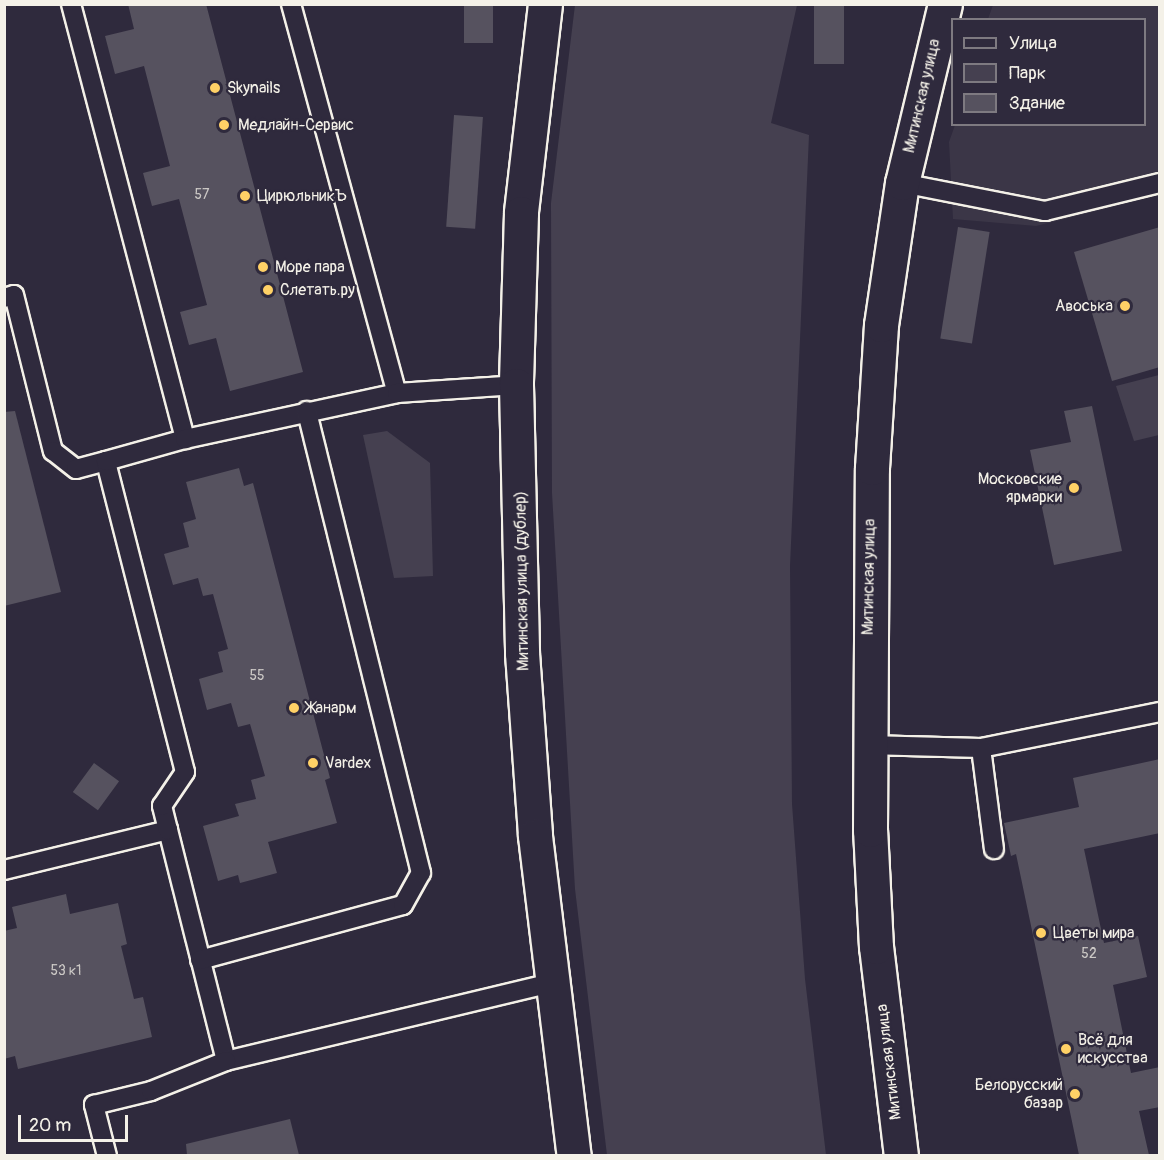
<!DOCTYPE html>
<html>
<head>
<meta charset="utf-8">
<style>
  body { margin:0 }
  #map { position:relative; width:1164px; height:1160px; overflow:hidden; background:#2f2a3d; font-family:Pangolin,sans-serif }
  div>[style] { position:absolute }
  .built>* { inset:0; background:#3b3647 }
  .green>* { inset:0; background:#454050 }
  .building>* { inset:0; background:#56525f; transform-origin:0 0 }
  .roads { filter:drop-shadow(2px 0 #f4f1e8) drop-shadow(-2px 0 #f4f1e8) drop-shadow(0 2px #f4f1e8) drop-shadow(0 -2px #f4f1e8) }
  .service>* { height:18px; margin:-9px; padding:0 9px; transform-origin:9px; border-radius:9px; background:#2f2a3d }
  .minor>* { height:33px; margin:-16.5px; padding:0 16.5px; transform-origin:16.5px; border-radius:16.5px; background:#2f2a3d }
  .secondary>* { height:33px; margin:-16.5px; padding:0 16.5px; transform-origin:16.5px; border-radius:16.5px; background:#2f2a3d }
  .dots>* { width:16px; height:16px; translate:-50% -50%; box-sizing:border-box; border:3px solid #2f2a3d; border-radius:50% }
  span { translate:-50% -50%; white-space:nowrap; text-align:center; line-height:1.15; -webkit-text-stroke:4.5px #2f2a3d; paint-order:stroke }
  .number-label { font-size:14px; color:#ccc9c6 }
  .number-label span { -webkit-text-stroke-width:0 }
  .poi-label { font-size:16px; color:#f4f1e8 }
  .left { translate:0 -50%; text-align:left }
  .right { translate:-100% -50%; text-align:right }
  .street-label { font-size:16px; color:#f4f1e8 }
  .frame { position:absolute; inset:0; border:6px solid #f4f1e8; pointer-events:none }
  .legend { position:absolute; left:951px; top:18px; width:195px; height:108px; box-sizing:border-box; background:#2f2a3d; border:2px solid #7e7a81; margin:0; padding:8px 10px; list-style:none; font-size:18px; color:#f4f1e8 }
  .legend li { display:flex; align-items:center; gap:12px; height:30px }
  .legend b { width:30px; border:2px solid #7e7a81 }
  .scale { position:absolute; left:18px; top:1115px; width:110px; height:27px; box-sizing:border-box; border:3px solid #f4f1e8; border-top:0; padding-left:8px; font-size:18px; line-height:21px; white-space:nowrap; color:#f4f1e8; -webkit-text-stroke:4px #2f2a3d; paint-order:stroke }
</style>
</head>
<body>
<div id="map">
  <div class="built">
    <div style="clip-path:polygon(993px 5px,1159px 5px,1159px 195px,1036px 226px,953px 219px,949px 142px,955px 125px,1144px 124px,1144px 20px,988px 19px)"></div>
  </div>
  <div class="green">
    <div style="clip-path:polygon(575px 5px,797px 5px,771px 123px,809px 135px,790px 566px,792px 804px,805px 979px,826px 1155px,607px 1155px,575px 889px,552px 493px,551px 203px)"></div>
    <div style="clip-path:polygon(1159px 375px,1159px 435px,1134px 441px,1116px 386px)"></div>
    <div style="clip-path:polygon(387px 431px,430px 463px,433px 576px,394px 578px,363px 435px)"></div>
  </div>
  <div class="building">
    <div style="clip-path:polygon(128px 4px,206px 4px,303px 372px,230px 391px,216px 338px,189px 345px,180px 312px,207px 305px,179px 199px,152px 206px,143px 173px,170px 166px,144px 66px,115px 74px,105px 36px,134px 29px)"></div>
    <div style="left:464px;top:4px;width:29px;height:39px"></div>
    <div style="left:814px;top:4px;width:30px;height:60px"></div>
    <div style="left:454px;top:115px;width:29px;height:112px;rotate:4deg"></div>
    <div style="left:958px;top:227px;width:32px;height:113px;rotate:9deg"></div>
    <div style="clip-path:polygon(1160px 227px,1160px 367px,1112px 381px,1074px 252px)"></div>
    <div style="clip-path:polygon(1092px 406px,1122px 551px,1054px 565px,1030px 450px,1071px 442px,1064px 411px)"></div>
    <div style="clip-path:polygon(15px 411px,61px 592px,4px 606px,4px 412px)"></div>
    <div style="clip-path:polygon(239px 468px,244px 486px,253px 483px,330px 778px,325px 780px,337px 823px,268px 842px,277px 873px,240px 883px,238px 875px,218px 881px,203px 826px,239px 816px,235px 804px,256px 799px,251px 780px,265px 776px,250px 724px,238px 727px,231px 703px,207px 710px,203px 695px,199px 679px,223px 672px,218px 652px,228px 649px,213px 594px,203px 596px,198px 578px,173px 585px,164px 554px,189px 547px,183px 523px,196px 519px,186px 482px)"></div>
    <div style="clip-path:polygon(1160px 759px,1160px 833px,1084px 849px,1104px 943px,1138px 936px,1147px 977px,1113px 985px,1131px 1073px,1160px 1067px,1160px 1107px,1139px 1111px,1149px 1155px,1079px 1155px,1016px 854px,1011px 856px,1004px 823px,1079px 807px,1073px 778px)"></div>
    <div style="left:94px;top:763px;width:31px;height:36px;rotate:36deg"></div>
    <div style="clip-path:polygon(66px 894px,70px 914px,118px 903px,127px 944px,121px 946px,134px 999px,143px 997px,152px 1037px,18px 1069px,15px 1056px,4px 1059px,4px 931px,17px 928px,12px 907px)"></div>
    <div style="clip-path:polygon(290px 1119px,299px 1155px,187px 1155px,186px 1144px)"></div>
  </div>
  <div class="roads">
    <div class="service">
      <div style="left:71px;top:4px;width:450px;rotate:75.3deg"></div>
      <div style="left:291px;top:4px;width:403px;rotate:74.8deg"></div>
      <div style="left:902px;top:183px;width:146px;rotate:11.1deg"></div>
      <div style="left:1045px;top:211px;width:118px;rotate:-13.7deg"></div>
      <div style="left:4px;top:298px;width:10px;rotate:-17deg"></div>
      <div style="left:14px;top:295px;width:161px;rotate:76deg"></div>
      <div style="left:53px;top:451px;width:29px;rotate:38deg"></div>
      <div style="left:76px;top:469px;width:31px;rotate:-15deg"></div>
      <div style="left:867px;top:745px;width:114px;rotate:1.5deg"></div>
      <div style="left:981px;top:748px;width:183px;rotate:-11.4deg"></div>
      <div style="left:981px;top:748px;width:102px;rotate:82.7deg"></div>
      <div style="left:168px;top:830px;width:238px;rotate:75.9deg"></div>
      <div style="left:226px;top:1061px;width:334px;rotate:-13.5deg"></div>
      <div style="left:4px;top:870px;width:169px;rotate:-13.7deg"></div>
      <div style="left:168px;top:830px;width:25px;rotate:-104deg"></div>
      <div style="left:162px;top:806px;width:41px;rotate:-55.9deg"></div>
      <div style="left:185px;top:772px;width:321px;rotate:-104.3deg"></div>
      <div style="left:106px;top:461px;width:82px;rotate:-15.6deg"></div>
      <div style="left:185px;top:439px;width:217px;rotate:-12.2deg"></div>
      <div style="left:397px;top:393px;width:119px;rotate:-3.8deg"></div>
      <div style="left:200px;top:960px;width:210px;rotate:-15.2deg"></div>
      <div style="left:403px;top:905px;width:37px;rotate:-61deg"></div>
      <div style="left:421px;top:873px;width:476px;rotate:-103.9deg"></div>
      <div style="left:107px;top:1156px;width:53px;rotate:-104.3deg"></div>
      <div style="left:94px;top:1105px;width:59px;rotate:-13.8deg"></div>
      <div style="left:151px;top:1091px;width:81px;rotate:-21.8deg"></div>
    </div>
    <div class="minor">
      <div style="left:545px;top:4px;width:210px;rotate:96.6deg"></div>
      <div style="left:521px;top:213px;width:172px;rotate:91.7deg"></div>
      <div style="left:516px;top:385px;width:268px;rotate:88.7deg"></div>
      <div style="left:522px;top:653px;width:183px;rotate:85.9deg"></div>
      <div style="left:535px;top:836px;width:322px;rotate:83.1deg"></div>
    </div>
    <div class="secondary">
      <div style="left:901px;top:1156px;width:210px;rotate:-96.8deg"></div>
      <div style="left:876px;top:947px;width:117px;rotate:-92.9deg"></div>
      <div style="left:870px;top:830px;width:362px;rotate:-89.7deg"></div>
      <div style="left:872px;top:468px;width:143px;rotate:-86.4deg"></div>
      <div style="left:881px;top:325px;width:144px;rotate:-81.6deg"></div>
      <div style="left:902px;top:183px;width:184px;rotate:-76.5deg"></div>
    </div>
  </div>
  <div class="dots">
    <div style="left:215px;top:88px;background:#ffd166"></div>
    <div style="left:224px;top:125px;background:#ffd166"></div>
    <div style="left:245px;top:196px;background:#ffd166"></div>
    <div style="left:263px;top:267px;background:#ffd166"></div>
    <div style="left:268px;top:290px;background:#ffd166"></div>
    <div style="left:1125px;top:306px;background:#ffd166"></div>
    <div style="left:1074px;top:488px;background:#ffd166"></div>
    <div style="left:294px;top:708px;background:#ffd166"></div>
    <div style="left:313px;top:763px;background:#ffd166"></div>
    <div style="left:1041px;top:933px;background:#ffd166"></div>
    <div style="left:1066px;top:1049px;background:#ffd166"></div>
    <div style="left:1075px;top:1094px;background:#ffd166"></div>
  </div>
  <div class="number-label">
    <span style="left:202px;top:195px">57</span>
    <span style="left:257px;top:676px">55</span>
    <span style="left:1089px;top:954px">52</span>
    <span style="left:66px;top:971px">53 к1</span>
  </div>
  <div class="poi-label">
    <span class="left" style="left:227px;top:88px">Skynails</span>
    <span class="left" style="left:238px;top:125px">Медлайн-Сервис</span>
    <span class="left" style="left:257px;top:196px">ЦирюльникЪ</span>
    <span class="left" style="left:275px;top:267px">Море пара</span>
    <span class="left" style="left:280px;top:290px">Слетать.ру</span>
    <span class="right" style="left:1113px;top:306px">Авоська</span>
    <span class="right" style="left:1062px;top:488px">Московские<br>ярмарки</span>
    <span class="left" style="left:306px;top:708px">Жанарм</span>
    <span class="left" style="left:325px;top:763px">Vardex</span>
    <span class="left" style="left:1053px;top:933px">Цветы мира</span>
    <span class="left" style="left:1078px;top:1049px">Всё для<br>искусства</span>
    <span class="right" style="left:1063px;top:1094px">Белорусский<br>базар</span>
  </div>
  <div class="street-label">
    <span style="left:922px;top:96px;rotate:-77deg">Митинская улица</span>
    <span style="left:869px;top:577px;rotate:-89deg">Митинская улица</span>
    <span style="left:522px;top:581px;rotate:-91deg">Митинская улица (дублер)</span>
    <span style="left:889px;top:1062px;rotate:-97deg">Митинская улица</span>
  </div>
  <div class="frame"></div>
  <ul class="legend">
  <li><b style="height:8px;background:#2f2a3d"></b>Улица</li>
  <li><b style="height:16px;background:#454050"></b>Парк</li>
  <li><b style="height:16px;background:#56525f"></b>Здание</li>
  </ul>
  <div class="scale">20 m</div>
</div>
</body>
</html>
